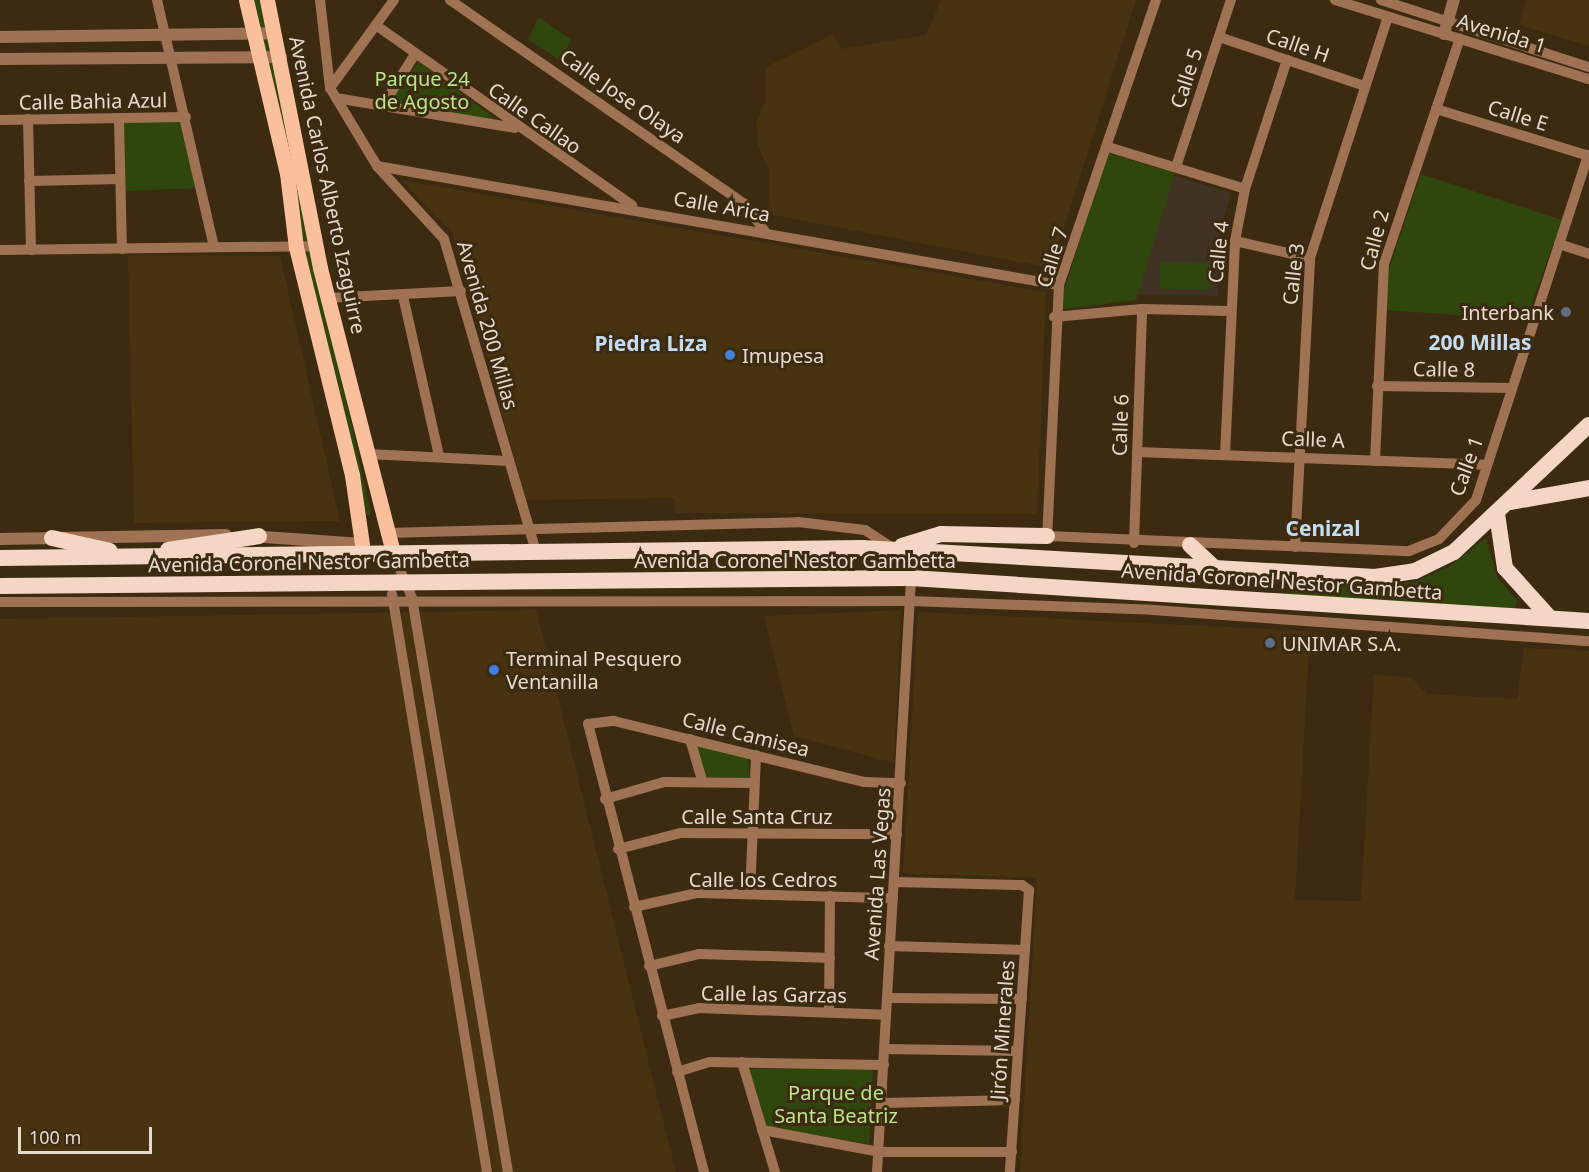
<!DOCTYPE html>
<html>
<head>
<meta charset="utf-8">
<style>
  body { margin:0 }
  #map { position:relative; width:1589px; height:1172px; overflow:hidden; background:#3c2b11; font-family:"Noto Sans",sans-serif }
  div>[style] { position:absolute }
  .built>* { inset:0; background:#483311 }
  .education>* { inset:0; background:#403325 }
  .green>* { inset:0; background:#2f470c; transform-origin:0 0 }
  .minor>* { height:10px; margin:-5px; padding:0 5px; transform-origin:5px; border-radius:5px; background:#a07254 }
  .tertiary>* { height:12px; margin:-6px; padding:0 6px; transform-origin:6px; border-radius:6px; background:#a07254 }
  .primary>* { height:15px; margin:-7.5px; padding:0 7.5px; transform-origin:7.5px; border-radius:7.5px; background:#fac09b }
  .trunk>* { height:16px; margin:-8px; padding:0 8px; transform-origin:8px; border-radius:8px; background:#f4d6c4 }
  .dots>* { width:16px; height:16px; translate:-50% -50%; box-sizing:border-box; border:3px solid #3c2b11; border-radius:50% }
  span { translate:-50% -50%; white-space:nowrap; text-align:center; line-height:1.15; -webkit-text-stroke:6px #3c2b11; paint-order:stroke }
  .street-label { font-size:20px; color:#e5dacc }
  .park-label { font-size:20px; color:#b9e686 }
  .poi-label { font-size:20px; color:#e5dacc }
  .right { translate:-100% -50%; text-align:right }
  .left { translate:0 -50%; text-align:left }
  .neighbourhood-label { font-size:21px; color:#c4ddf3; font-weight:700 }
  .scale { position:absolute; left:18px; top:1127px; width:134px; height:27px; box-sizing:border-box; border:3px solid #e5dacc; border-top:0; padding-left:8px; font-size:18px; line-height:21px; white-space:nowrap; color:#e5dacc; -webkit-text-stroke:4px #3c2b11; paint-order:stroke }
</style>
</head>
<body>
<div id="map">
  <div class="built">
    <div style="clip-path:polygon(941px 0,1136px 0,1051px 268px,768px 214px,770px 172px,758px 146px,756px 123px,765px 101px,766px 67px,833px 34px,842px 49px,926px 35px)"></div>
    <div style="clip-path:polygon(1526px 0,1589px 0,1589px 46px,1519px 25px)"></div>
    <div style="clip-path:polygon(401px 180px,1046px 292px,1037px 514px,675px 513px,674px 498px,526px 500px,452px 232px)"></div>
    <div style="clip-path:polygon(128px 255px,280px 256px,340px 521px,134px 523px)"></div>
    <div style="clip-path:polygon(536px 610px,676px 1172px,0 1172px,0 619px)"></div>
    <div style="clip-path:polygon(901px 610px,894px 763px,794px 736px,764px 616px)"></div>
    <div style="clip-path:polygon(918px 612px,1310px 631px,1295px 900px,1361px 901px,1374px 674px,1412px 678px,1427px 694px,1517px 699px,1524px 648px,1589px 651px,1589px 1172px,1020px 1172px,1037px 878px,903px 873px)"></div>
  </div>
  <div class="education">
    <div style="clip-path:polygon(1174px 176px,1231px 193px,1219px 234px,1218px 296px,1137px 294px)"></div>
  </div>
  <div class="green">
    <div style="clip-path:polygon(252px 0,261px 0,371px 515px,364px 515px,305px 264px)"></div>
    <div style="clip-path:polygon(539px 17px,571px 40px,561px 61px,528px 39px)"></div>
    <div style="clip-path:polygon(419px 62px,492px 116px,493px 120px,394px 107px,389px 99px)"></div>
    <div style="clip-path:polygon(124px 121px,183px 122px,199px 188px,125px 191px)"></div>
    <div style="clip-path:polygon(1107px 153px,1175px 173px,1136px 300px,1058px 310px)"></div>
    <div style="clip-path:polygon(1421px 174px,1562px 220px,1526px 320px,1387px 310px,1388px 272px)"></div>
    <div style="left:1160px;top:262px;width:50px;height:27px;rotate:1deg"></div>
    <div style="clip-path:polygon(1486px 538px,1498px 579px,1517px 600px,1515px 610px,1287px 594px,1287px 581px,1381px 586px,1417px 581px,1449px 567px)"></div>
    <div style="clip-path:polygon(696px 745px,749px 758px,749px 778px,701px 777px)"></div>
    <div style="clip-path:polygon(873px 1068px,869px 1144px,765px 1126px,748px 1069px)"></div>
  </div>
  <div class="minor">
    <div style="left:157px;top:0;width:253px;rotate:77deg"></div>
    <div style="left:320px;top:0;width:89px;rotate:83.5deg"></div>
    <div style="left:330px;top:88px;width:91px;rotate:58.9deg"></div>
    <div style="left:377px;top:166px;width:99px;rotate:47.5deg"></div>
    <div style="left:444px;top:239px;width:325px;rotate:73.6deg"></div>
    <div style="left:450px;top:0;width:359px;rotate:34.7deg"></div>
    <div style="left:745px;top:204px;width:34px;rotate:54deg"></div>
    <div style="left:1156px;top:0;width:301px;rotate:108.8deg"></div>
    <div style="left:1059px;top:285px;width:251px;rotate:92.7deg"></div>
    <div style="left:1047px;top:536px;width:362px;rotate:2.4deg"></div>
    <div style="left:1409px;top:551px;width:32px;rotate:-22deg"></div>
    <div style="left:1439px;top:539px;width:54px;rotate:-46.5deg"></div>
    <div style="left:1476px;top:500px;width:363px;rotate:-72deg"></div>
    <div style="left:1335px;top:0;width:266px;rotate:17.3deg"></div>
    <div style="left:1381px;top:0;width:219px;rotate:17.9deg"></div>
    <div style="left:377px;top:26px;width:312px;rotate:35.1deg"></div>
    <div style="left:1219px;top:37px;width:154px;rotate:18.6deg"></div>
    <div style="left:330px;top:88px;width:109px;rotate:-54deg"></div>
    <div style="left:336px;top:98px;width:181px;rotate:9.5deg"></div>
    <div style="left:382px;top:107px;width:62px;rotate:-58.1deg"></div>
    <div style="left:1436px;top:109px;width:160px;rotate:17.1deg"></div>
    <div style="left:28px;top:119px;width:131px;rotate:88.7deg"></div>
    <div style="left:119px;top:119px;width:130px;rotate:88.7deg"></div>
    <div style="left:0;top:120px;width:186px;rotate:-0.9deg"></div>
    <div style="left:1108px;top:147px;width:143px;rotate:17deg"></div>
    <div style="left:377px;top:166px;width:692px;rotate:9.9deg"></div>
    <div style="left:1176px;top:167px;width:176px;rotate:-71.8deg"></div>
    <div style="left:29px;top:181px;width:91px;rotate:-1.3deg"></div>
    <div style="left:1235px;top:241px;width:77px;rotate:12.8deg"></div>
    <div style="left:1559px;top:244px;width:32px;rotate:18deg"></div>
    <div style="left:0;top:250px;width:315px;rotate:-0.7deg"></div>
    <div style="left:403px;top:296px;width:164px;rotate:77.3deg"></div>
    <div style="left:327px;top:298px;width:134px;rotate:-3deg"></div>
    <div style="left:1054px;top:317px;width:88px;rotate:-5.2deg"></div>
    <div style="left:1142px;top:309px;width:88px;rotate:1.3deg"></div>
    <div style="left:1377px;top:386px;width:134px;rotate:0.9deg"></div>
    <div style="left:1137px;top:452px;width:350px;rotate:2.1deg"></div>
    <div style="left:368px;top:454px;width:141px;rotate:2.8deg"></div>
    <div style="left:1225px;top:455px;width:214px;rotate:-87.3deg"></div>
    <div style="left:1235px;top:241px;width:53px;rotate:-79.1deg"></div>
    <div style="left:1245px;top:189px;width:136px;rotate:-72deg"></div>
    <div style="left:1375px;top:461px;width:197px;rotate:-87.4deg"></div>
    <div style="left:1384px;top:264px;width:238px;rotate:-71.4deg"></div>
    <div style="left:386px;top:533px;width:412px;rotate:-1.5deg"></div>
    <div style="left:798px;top:522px;width:67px;rotate:6.8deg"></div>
    <div style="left:865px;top:530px;width:33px;rotate:33deg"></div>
    <div style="left:1134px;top:543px;width:234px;rotate:-88deg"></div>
    <div style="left:1295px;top:547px;width:289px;rotate:-87deg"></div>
    <div style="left:1310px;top:258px;width:253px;rotate:-72.1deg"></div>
    <div style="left:393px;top:553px;width:49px;rotate:67.1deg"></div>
    <div style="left:412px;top:598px;width:582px;rotate:80.51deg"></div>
    <div style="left:392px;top:594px;width:586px;rotate:80.67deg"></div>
    <div style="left:0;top:602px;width:911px;rotate:-0.06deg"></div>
    <div style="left:911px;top:601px;width:242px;rotate:2.1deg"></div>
    <div style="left:1153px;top:610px;width:437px;rotate:4.1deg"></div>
    <div style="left:690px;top:739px;width:43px;rotate:73.7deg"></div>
    <div style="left:605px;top:799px;width:61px;rotate:-16.1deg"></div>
    <div style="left:664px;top:782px;width:90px;rotate:0.6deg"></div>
    <div style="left:618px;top:849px;width:65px;rotate:-14.3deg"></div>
    <div style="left:681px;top:833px;width:216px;rotate:0.3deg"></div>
    <div style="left:895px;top:882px;width:127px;rotate:1.4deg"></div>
    <div style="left:1022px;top:885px;width:9px;rotate:36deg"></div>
    <div style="left:1029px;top:890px;width:283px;rotate:93.9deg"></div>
    <div style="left:750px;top:894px;width:139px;rotate:-87.5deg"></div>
    <div style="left:634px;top:907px;width:65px;rotate:-12.5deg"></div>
    <div style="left:697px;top:893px;width:196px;rotate:1.5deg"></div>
    <div style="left:889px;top:946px;width:136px;rotate:1.7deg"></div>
    <div style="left:649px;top:966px;width:51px;rotate:-13.5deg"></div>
    <div style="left:699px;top:954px;width:131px;rotate:1.7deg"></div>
    <div style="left:887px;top:998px;width:135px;rotate:0.4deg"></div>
    <div style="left:829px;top:1012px;width:116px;rotate:-89.5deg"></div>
    <div style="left:662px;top:1016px;width:38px;rotate:-12deg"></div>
    <div style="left:699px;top:1008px;width:187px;rotate:2.1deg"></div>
    <div style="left:884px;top:1049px;width:134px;rotate:0.9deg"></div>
    <div style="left:742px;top:1062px;width:115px;rotate:73.3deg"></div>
    <div style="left:677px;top:1072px;width:34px;rotate:-17deg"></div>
    <div style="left:710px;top:1062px;width:174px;rotate:1deg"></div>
    <div style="left:883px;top:1103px;width:132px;rotate:-1.3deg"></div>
    <div style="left:762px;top:1130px;width:119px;rotate:10.6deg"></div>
    <div style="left:879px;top:1152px;width:133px"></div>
    <div style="left:704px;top:1172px;width:463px;rotate:-104.5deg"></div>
    <div style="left:588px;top:724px;width:26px;rotate:-7deg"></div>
    <div style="left:614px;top:721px;width:257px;rotate:13.7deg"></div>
    <div style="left:864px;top:782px;width:37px;rotate:2deg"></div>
    <div style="left:877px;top:1172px;width:595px;rotate:-86.72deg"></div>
  </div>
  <div class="tertiary">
    <div style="left:1444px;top:34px;width:35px;rotate:-74deg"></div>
    <div style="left:0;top:37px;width:275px;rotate:-0.8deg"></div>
    <div style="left:0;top:59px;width:281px;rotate:-0.4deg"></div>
    <div style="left:252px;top:536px;width:110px;rotate:4.2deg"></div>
    <div style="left:0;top:539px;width:226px;rotate:-1deg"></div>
  </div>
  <div class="primary">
    <div style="left:246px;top:0;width:178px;rotate:76.7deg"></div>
    <div style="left:287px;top:173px;width:75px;rotate:83.1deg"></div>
    <div style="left:296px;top:247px;width:235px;rotate:76.2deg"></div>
    <div style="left:352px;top:475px;width:70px;rotate:81.8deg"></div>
    <div style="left:267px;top:0;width:273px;rotate:78.8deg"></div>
    <div style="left:320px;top:268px;width:294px;rotate:75.6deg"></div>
  </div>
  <div class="trunk">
    <div style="left:1510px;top:502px;width:80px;rotate:-10deg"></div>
    <div style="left:1497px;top:514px;width:55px;rotate:81.6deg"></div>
    <div style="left:1505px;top:568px;width:67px;rotate:48deg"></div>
    <div style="left:52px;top:538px;width:59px;rotate:12.6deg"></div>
    <div style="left:1190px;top:545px;width:35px;rotate:43deg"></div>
    <div style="left:902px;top:546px;width:41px;rotate:-17.1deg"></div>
    <div style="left:941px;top:534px;width:106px;rotate:1.1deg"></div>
    <div style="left:168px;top:550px;width:92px;rotate:-8.7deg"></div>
    <div style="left:0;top:558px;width:862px;rotate:-0.66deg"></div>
    <div style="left:862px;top:548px;width:514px;rotate:3.24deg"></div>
    <div style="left:1375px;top:577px;width:40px;rotate:-8.5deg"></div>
    <div style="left:1415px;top:571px;width:43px;rotate:-26deg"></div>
    <div style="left:1454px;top:552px;width:185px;rotate:-43.3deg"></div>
    <div style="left:0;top:586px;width:911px;rotate:-0.5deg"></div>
    <div style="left:911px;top:578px;width:679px;rotate:3.63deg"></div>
  </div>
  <div class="dots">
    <div style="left:1566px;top:312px;background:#5c6f8a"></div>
    <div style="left:730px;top:355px;background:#3f7fe0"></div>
    <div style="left:1270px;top:643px;background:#5c6f8a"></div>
    <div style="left:494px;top:670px;background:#3f7fe0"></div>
  </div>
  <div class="street-label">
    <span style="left:1502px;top:33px;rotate:17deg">Avenida 1</span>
    <span style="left:1298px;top:45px;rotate:19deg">Calle H</span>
    <span style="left:1186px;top:78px;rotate:-72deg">Calle 5</span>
    <span style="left:623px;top:96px;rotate:35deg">Calle Jose Olaya</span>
    <span style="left:93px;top:101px;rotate:-1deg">Calle Bahia Azul</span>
    <span style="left:1518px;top:115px;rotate:17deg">Calle E</span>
    <span style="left:535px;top:118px;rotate:35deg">Calle Callao</span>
    <span style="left:328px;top:185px;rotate:78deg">Avenida Carlos Alberto Izaguirre</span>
    <span style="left:722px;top:206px;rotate:10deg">Calle Arica</span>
    <span style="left:1374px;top:240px;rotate:-75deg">Calle 2</span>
    <span style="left:1218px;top:252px;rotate:-84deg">Calle 4</span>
    <span style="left:1052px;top:257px;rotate:-73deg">Calle 7</span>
    <span style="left:1293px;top:274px;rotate:-83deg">Calle 3</span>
    <span style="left:488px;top:325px;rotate:74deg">Avenida 200 Millas</span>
    <span style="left:1444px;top:369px;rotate:1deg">Calle 8</span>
    <span style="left:1120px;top:425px;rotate:-88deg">Calle 6</span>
    <span style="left:1313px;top:439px;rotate:2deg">Calle A</span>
    <span style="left:1466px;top:466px;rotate:-70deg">Calle 1</span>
    <span style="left:795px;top:560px">Avenida Coronel Nestor Gambetta</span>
    <span style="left:309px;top:562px;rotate:-1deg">Avenida Coronel Nestor Gambetta</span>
    <span style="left:1282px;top:581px;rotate:4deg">Avenida Coronel Nestor Gambetta</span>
    <span style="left:746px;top:734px;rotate:14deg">Calle Camisea</span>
    <span style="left:757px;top:816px">Calle Santa Cruz</span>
    <span style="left:877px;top:874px;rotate:-86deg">Avenida Las Vegas</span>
    <span style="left:763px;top:879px">Calle los Cedros</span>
    <span style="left:774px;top:994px;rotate:1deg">Calle las Garzas</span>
    <span style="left:1002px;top:1030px;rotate:-86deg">Jirón Minerales</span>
  </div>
  <div class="park-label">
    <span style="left:422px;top:90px">Parque 24<br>de Agosto</span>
    <span style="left:836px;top:1104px">Parque de<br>Santa Beatriz</span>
  </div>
  <div class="poi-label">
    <span class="right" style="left:1554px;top:312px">Interbank</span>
    <span class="left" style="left:742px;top:355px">Imupesa</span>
    <span class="left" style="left:1282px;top:643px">UNIMAR S.A.</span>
    <span class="left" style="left:506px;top:670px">Terminal Pesquero<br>Ventanilla</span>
  </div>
  <div class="neighbourhood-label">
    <span style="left:1480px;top:342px">200 Millas</span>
    <span style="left:651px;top:343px">Piedra Liza</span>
    <span style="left:1323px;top:528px">Cenizal</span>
  </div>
  <div class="scale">100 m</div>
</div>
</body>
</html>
